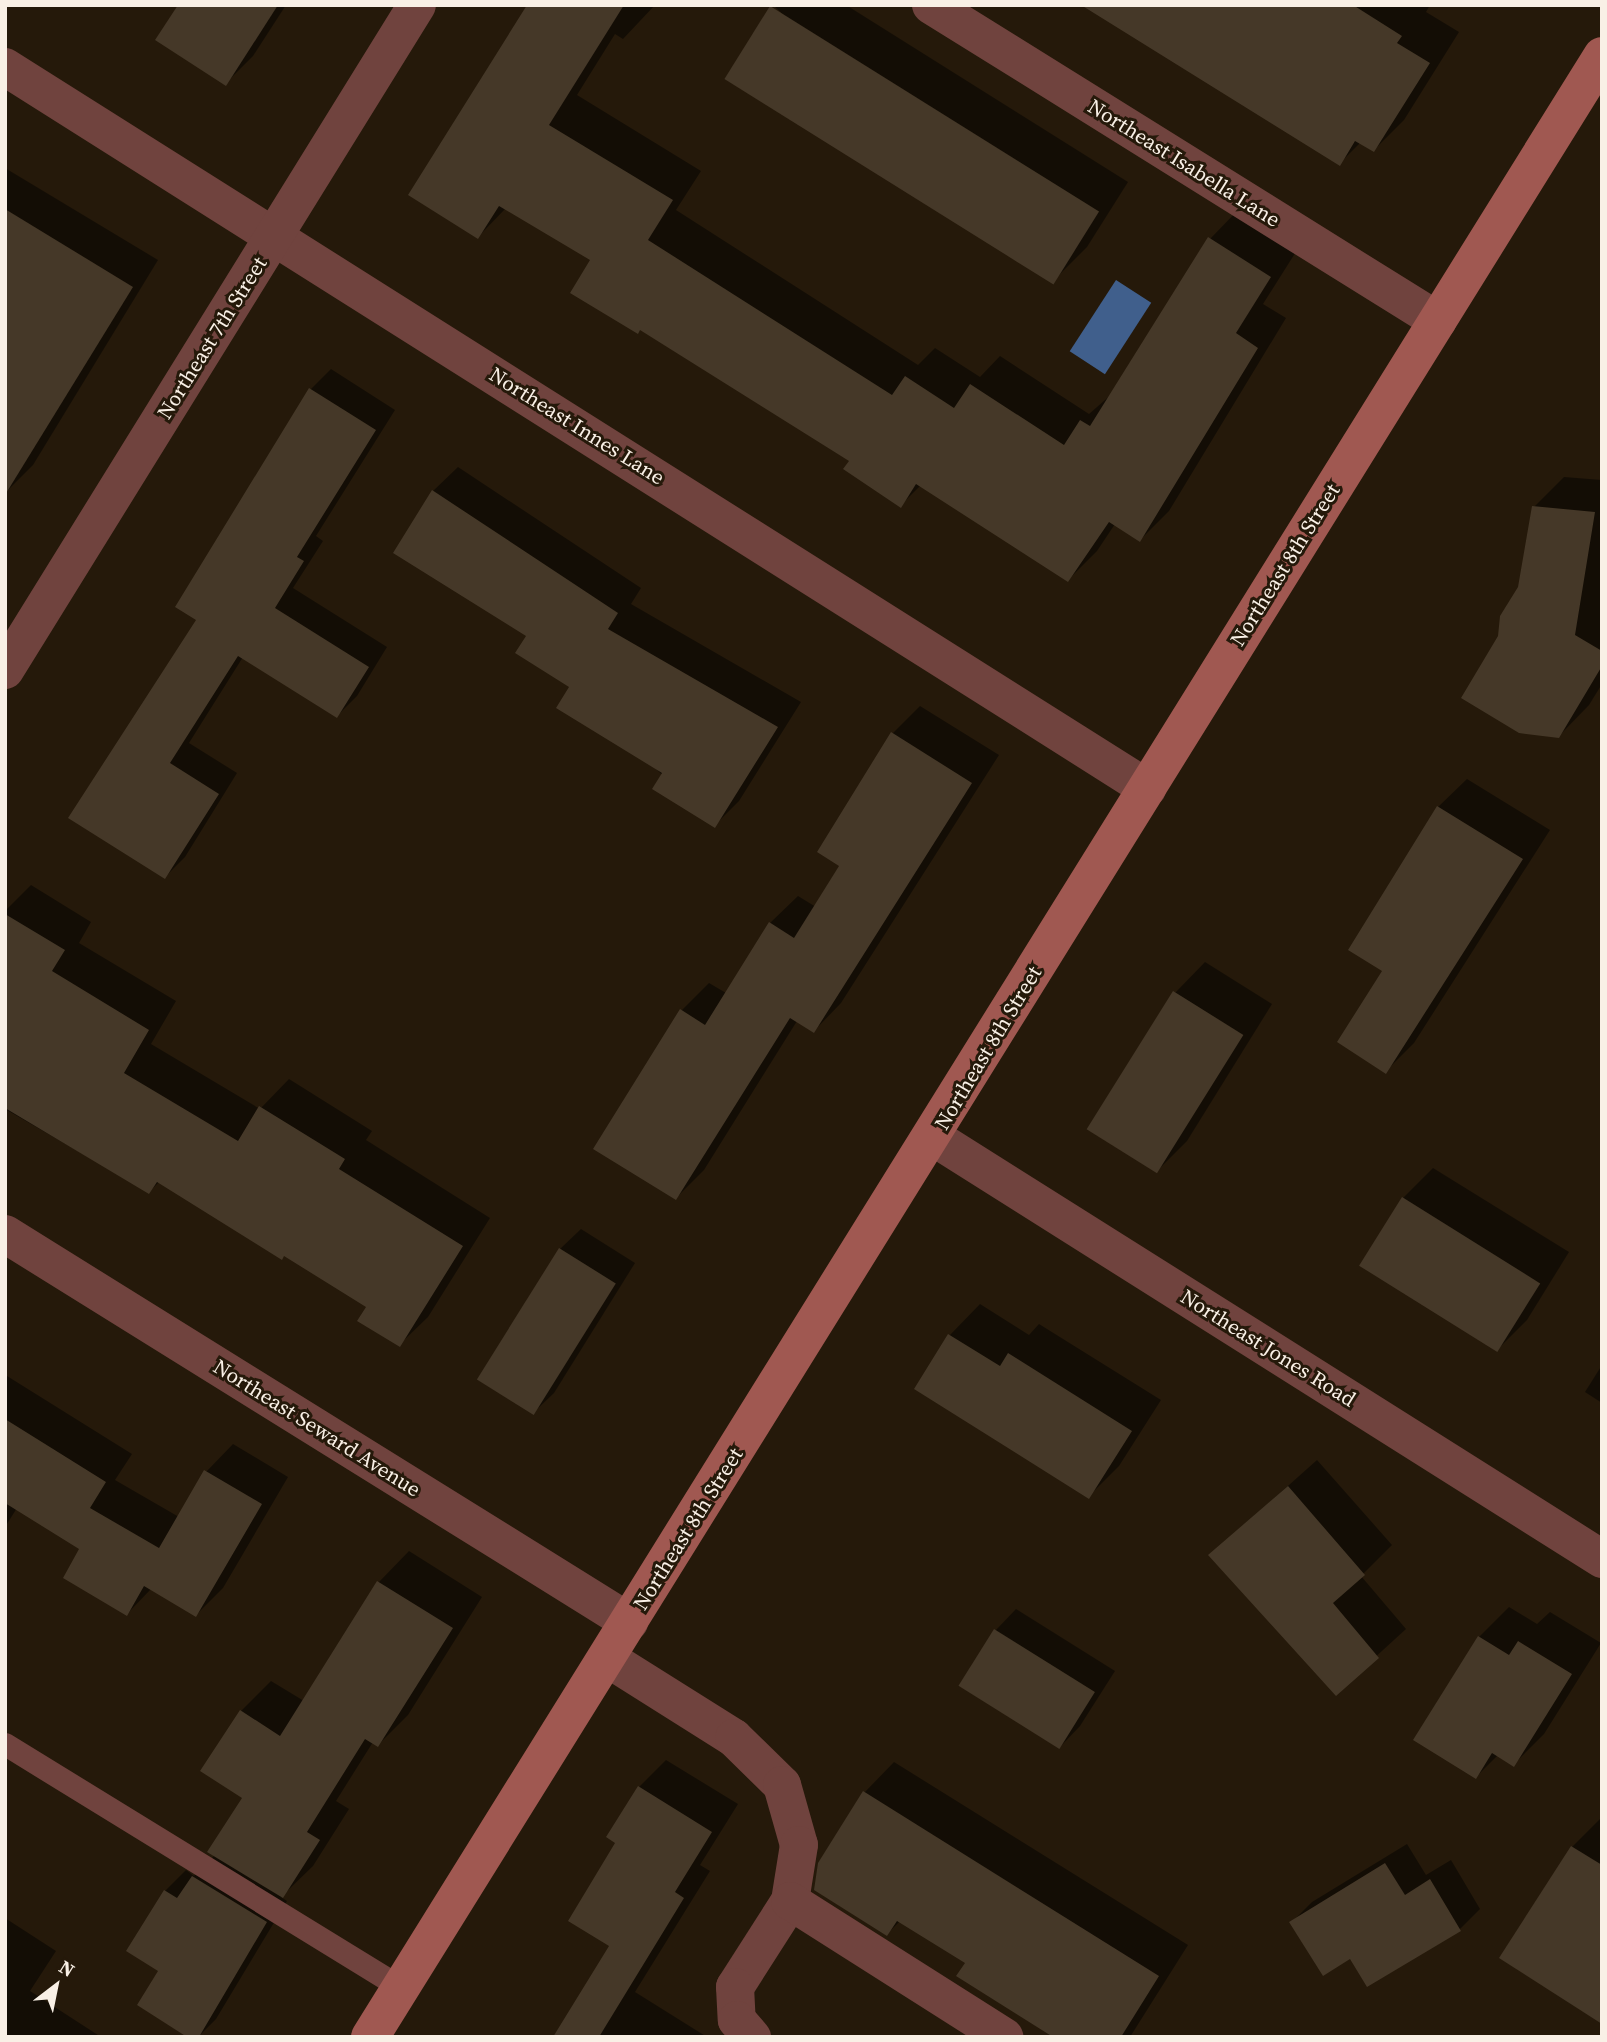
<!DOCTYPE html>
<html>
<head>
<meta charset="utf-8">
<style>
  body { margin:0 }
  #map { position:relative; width:1607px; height:2042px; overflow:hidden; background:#25190a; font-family:"Source Serif 4",serif }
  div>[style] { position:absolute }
  .water>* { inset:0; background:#405f8c; transform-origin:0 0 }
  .shadow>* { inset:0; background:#0007 }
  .building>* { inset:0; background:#453828; transform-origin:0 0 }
  .lane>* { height:23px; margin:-11.5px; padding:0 11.5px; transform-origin:11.5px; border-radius:11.5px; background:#70433e }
  .street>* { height:38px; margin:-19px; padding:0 19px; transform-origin:19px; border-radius:19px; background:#70433e }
  .secondary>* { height:38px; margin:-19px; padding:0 19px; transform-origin:19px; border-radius:19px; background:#a05851 }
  span { translate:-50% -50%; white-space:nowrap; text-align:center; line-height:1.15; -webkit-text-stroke:6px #25190a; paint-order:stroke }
  .street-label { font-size:21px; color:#f9f0e6 }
  .frame { position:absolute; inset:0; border:7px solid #f9f0e6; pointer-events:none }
  .north { position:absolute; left:21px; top:1951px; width:70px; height:70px; -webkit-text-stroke:5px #25190a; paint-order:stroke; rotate:32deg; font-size:19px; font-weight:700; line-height:28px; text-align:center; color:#f9f0e6 }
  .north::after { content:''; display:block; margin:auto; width:24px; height:32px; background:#f9f0e6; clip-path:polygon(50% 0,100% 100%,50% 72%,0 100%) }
</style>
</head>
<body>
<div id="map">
  <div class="water">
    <div style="left:1116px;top:280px;width:42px;height:85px;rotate:33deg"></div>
  </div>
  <div class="shadow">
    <div style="clip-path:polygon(180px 5px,286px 5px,253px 56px,226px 83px)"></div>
    <div style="clip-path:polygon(528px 5px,655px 5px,623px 39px,615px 34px,577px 95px,701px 171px,676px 210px,918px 365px,935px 348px,980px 377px,1000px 356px,1089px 414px,1113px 393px,1210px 239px,1239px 209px,1299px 247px,1263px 304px,1286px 318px,1169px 511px,1140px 540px,1115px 524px,1097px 551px,1068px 580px,921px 485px,901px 505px,851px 460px,593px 260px,506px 208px,478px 237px)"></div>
    <div style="clip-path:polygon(773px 5px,846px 5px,1128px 182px,1087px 247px,1057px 277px)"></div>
    <div style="clip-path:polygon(1117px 5px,1430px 5px,1426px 12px,1459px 32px,1404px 120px,1374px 150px,1360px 143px,1339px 164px)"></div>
    <div style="clip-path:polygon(5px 168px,158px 260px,33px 465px,6px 492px)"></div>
    <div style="clip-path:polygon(331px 369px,395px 410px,316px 536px,323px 541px,293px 588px,387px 647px,357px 696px,337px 716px,243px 657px,189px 743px,237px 773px,185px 857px,165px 877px,70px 818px,199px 619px,311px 389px)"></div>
    <div style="clip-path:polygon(458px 467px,641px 588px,631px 604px,801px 702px,739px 801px,714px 826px,572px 686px,528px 635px,433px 491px)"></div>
    <div style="clip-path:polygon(1564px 477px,1602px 480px,1602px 684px,1589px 705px,1559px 736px,1520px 587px,1534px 507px)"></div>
    <div style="clip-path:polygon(920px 706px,999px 755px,841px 1003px,814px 1031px,797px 1021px,704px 1170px,676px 1198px,682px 1010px,709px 983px,726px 993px,770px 923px,798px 896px,816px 907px,842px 865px,893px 733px)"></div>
    <div style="clip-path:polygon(1467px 779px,1550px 830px,1414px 1043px,1385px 1072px,1385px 970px,1350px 949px,1438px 807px)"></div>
    <div style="clip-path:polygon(31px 885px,91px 922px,79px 943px,176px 1001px,151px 1044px,260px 1109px,289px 1079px,372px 1131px,366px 1140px,490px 1218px,428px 1317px,399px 1345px,368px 1306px,285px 1254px,159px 1182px,149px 1192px,5px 1109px,5px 911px)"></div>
    <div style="clip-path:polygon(1205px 962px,1272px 1004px,1187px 1141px,1157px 1171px,1175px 993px)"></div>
    <div style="clip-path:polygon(1433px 1168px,1569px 1252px,1527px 1320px,1497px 1350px,1403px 1198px)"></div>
    <div style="clip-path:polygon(581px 1229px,635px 1263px,554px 1393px,533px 1413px,560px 1249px)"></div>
    <div style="clip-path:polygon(980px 1304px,1029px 1335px,1039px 1324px,1161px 1400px,1119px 1466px,1089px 1496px,916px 1388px,950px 1335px)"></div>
    <div style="clip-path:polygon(1602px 1365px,1602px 1403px,1585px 1392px)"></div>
    <div style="clip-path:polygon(7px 1376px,132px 1454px,115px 1480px,179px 1517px,206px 1472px,233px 1444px,288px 1477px,223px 1588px,196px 1615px,151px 1589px,127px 1614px,82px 1548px,17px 1508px,5px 1527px)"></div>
    <div style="clip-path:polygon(1317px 1460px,1392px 1545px,1361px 1576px,1406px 1629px,1336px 1693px,1211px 1555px)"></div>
    <div style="clip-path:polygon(409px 1551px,482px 1597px,408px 1715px,378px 1745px,373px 1742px,336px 1801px,349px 1809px,313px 1866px,281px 1897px,287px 1901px,216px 2019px,198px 2037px,161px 1971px,165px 1891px,186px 1870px,194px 1876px,215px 1855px,244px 1798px,241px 1711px,271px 1681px,304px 1701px,379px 1582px)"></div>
    <div style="clip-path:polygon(1509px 1607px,1537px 1624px,1550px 1612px,1601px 1643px,1544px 1734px,1513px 1765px,1498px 1755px,1476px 1777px,1479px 1637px)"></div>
    <div style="clip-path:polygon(1016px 1609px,1115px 1671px,1080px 1726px,1060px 1747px,961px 1685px,996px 1630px)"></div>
    <div style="clip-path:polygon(666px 1760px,738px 1804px,700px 1865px,710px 1871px,635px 1992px,707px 2037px,555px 2037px,612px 1946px,618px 1842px,639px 1787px)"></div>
    <div style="clip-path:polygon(894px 1762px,1188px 1945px,1130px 2037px,1057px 2037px,967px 1962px,900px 1921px,887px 1934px,864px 1793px)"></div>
    <div style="clip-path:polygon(1602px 1817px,1602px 2022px,1501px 1958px,1572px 1847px)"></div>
    <div style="clip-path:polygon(1407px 1844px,1426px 1875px,1451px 1860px,1480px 1909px,1460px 1929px,1351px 1957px,1292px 1922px,1312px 1902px)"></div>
    <div style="clip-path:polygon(5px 1918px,56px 1951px,30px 1991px,101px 2037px,5px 2037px)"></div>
  </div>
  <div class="building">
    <div style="clip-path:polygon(178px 5px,278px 5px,226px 86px,155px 40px)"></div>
    <div style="clip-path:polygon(527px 5px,624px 5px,549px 125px,673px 200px,648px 240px,892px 395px,905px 376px,954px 408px,970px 384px,1064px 445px,1080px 420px,1090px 426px,1208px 237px,1271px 277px,1236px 333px,1258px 348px,1140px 542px,1109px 522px,1068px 582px,916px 484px,901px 508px,843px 469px,849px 461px,640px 330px,638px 334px,570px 293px,590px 260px,499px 206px,478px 239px,408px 195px)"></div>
    <div style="clip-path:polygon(1081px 5px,1353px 5px,1402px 36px,1397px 43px,1430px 63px,1374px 152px,1355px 141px,1340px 166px)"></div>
    <div style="left:770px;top:6px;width:388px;height:86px;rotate:32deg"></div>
    <div style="clip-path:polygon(5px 209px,133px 287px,5px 495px)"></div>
    <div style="clip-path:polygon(309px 388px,376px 430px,297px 557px,304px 561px,275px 608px,369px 667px,337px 718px,238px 656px,170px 763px,219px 794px,165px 879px,68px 818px,196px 620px,175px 607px)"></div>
    <div style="clip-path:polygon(432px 490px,618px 613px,608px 629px,778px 727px,715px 828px,652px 789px,662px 773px,556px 708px,569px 687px,515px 653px,526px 636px,393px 553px)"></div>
    <div style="clip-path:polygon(1532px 506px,1595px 512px,1575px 635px,1602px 651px,1602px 666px,1559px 738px,1519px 733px,1461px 698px,1498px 636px,1500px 616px,1518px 587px)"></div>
    <div style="clip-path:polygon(891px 732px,972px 783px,814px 1033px,790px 1018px,676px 1200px,593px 1149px,680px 1009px,705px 1025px,769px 922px,794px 938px,839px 866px,817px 852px)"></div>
    <div style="clip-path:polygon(1437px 806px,1523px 859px,1386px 1074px,1337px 1042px,1382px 971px,1348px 950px)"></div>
    <div style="clip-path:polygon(5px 914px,65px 950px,52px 971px,149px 1030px,124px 1073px,238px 1141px,259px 1106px,345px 1159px,339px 1169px,463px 1246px,400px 1347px,357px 1321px,366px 1307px,284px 1256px,282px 1260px,157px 1182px,149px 1194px,5px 1108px)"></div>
    <div style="left:1173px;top:991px;width:83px;height:163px;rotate:32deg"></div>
    <div style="left:1402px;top:1197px;width:163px;height:81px;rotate:32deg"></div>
    <div style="left:559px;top:1248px;width:67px;height:155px;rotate:32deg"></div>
    <div style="clip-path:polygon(948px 1334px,1000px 1366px,1008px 1353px,1132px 1431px,1089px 1499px,914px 1389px)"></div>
    <div style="clip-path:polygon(5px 1419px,106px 1482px,90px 1508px,159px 1548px,204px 1470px,262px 1504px,196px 1617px,144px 1586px,127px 1616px,63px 1578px,79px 1549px,5px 1503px)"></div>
    <div style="clip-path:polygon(1288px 1486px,1365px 1575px,1333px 1603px,1379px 1658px,1336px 1696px,1208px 1555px)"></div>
    <div style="clip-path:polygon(377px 1581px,453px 1628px,378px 1747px,365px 1739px,307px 1832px,320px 1840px,283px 1898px,207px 1852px,242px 1798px,200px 1771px,240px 1710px,280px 1736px)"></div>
    <div style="left:994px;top:1629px;width:119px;height:67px;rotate:32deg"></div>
    <div style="clip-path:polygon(1478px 1636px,1509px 1655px,1518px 1641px,1572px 1674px,1514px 1767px,1492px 1753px,1476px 1779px,1413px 1740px)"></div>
    <div style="clip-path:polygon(638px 1786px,712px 1832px,675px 1892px,684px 1898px,599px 2037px,553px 2037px,609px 1946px,568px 1921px,615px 1843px,606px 1837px)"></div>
    <div style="clip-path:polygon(863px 1791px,1159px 1976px,1121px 2037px,1053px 2037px,956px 1976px,965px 1963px,897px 1921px,887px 1936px,814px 1890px,818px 1863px)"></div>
    <div style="clip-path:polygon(1571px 1846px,1602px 1865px,1602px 2024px,1499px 1958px)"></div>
    <div style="clip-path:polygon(1385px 1863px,1405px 1895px,1430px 1879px,1461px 1931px,1367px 1987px,1350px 1959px,1323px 1976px,1289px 1922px)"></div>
    <div style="clip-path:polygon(192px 1876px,267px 1922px,199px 2037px,187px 2037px,137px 2005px,158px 1971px,126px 1951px,164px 1890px,177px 1898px)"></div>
  </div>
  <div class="lane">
    <div style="left:5px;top:1744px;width:464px;rotate:31.6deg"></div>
  </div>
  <div class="street">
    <div style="left:931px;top:5px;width:597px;rotate:31.93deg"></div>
    <div style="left:5px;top:67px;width:1351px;rotate:32.27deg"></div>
    <div style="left:5px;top:670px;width:782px;rotate:-58.22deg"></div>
    <div style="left:933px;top:1137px;width:791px;rotate:32.24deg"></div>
    <div style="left:5px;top:1234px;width:735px;rotate:31.87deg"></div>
    <div style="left:607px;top:1658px;width:150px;rotate:32.2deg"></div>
    <div style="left:734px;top:1738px;width:67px;rotate:44.4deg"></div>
    <div style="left:782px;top:1785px;width:62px;rotate:74.2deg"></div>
    <div style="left:799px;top:1845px;width:57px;rotate:99.1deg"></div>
    <div style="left:790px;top:1901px;width:102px;rotate:122.6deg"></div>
    <div style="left:735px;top:1987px;width:33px;rotate:87deg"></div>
    <div style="left:737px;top:2020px;width:23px;rotate:49deg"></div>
    <div style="left:790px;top:1901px;width:254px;rotate:32.4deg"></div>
  </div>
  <div class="secondary">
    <div style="left:370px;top:2037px;width:2333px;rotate:-58.12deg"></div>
  </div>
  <div class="street-label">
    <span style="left:1184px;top:163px;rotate:32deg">Northeast Isabella Lane</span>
    <span style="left:212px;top:338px;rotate:-58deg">Northeast 7th Street</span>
    <span style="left:577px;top:426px;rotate:32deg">Northeast Innes Lane</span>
    <span style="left:1285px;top:565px;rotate:-58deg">Northeast 8th Street</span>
    <span style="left:988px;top:1048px;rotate:-59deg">Northeast 8th Street</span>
    <span style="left:1268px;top:1348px;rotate:32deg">Northeast Jones Road</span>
    <span style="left:317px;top:1428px;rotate:32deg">Northeast Seward Avenue</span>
    <span style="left:688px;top:1529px;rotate:-58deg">Northeast 8th Street</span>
  </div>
  <div class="frame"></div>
  <div class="north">N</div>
</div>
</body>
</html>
